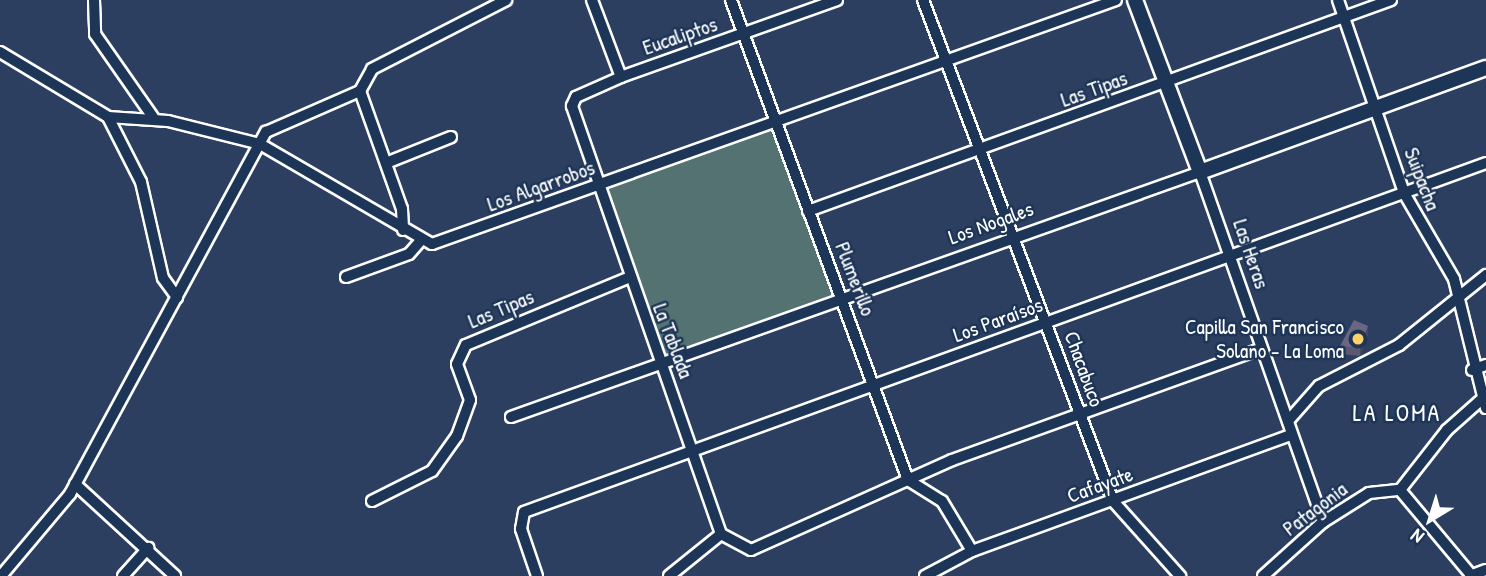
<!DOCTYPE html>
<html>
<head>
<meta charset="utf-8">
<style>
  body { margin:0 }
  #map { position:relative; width:1486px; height:576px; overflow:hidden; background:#2c3f60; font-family:"Patrick Hand",sans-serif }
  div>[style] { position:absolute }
  .green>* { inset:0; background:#537271; transform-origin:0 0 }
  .roads { filter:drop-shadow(2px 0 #fff) drop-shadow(-2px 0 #fff) drop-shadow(0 2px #fff) drop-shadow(0 -2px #fff) }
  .minor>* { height:10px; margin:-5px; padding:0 5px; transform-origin:5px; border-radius:5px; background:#1d3557 }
  .tertiary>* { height:14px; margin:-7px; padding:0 7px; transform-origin:7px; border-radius:7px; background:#1d3557 }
  .wall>* { inset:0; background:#5b5871 }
  .shaded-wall>* { inset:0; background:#4a475c }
  .building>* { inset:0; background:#6a6683 }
  .dots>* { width:19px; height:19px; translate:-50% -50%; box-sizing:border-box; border:4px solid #1d3557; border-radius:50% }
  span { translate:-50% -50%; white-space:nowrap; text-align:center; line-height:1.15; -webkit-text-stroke:5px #1d3557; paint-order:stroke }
  .street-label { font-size:21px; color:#fff }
  .poi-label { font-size:21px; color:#fff }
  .right { translate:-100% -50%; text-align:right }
  .quarter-label { font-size:24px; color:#fff; letter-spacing:2px }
  .north { position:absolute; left:1395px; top:485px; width:70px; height:70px; -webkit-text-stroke:5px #1d3557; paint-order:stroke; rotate:218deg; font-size:19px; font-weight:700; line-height:28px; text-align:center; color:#fff }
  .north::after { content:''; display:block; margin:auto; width:24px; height:32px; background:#fff; clip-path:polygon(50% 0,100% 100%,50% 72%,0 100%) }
</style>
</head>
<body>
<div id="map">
  <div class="green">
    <div style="left:775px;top:124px;width:189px;height:190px;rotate:69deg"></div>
  </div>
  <div class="roads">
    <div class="minor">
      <div style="left:94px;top:0;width:34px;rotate:88deg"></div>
      <div style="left:95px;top:34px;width:105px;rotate:55.1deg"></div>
      <div style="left:592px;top:0;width:82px;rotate:69.4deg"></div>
      <div style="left:731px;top:0;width:512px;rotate:69.76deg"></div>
      <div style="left:908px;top:480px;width:40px;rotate:32deg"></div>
      <div style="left:942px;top:501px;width:58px;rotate:59deg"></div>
      <div style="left:837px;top:0;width:229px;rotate:160.4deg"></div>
      <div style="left:621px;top:77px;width:49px;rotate:156deg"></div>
      <div style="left:576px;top:97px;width:10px;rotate:114deg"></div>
      <div style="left:572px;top:106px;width:453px;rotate:70.8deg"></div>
      <div style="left:721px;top:534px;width:34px;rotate:28deg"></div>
      <div style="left:751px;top:550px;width:220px;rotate:-24.1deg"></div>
      <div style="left:952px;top:460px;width:328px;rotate:-19.8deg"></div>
      <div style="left:923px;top:0;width:536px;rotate:69.23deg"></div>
      <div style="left:1113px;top:501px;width:101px;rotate:48.2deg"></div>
      <div style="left:1338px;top:0;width:204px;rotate:71.1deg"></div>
      <div style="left:1404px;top:193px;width:99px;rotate:59.8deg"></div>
      <div style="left:1454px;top:279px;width:133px;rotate:76.1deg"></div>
      <div style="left:0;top:52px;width:126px;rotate:31deg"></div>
      <div style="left:108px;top:117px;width:60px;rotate:3.8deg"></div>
      <div style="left:168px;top:121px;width:95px;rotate:14deg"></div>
      <div style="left:260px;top:144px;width:199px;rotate:30.2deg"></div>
      <div style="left:432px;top:244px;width:726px;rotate:-19.63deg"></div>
      <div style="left:360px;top:91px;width:125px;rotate:70.4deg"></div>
      <div style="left:402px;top:209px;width:21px;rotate:87deg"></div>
      <div style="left:108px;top:117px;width:73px;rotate:63.1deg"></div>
      <div style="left:141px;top:182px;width:98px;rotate:77.1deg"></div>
      <div style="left:163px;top:278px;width:24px;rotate:54deg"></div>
      <div style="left:386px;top:163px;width:70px;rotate:-21.8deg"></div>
      <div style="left:808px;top:211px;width:620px;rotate:-19.9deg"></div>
      <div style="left:346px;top:277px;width:67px;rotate:-20.1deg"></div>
      <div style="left:409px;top:254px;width:18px;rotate:-49deg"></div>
      <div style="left:1472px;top:370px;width:15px;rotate:-20deg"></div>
      <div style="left:511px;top:417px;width:731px;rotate:-19.57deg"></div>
      <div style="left:1200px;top:172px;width:371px;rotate:70.6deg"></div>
      <div style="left:1288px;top:421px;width:47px;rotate:-48.5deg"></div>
      <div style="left:1319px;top:386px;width:90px;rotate:-27.1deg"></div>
      <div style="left:1399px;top:345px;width:112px;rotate:-38.8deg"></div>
      <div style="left:75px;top:484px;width:136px;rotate:42.6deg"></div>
      <div style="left:1400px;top:490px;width:111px;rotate:50.1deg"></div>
      <div style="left:372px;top:501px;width:67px;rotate:-26.6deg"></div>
      <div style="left:432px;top:471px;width:43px;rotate:-54.5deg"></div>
      <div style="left:457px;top:436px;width:38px;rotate:-70deg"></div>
      <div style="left:470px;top:400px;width:38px;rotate:-110deg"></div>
      <div style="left:457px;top:364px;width:21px;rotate:-65deg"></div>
      <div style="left:466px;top:345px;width:175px;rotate:-22.5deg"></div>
      <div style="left:1px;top:576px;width:107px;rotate:-49.9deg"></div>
      <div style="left:70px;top:494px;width:412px;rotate:-61.6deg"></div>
      <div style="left:266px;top:132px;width:103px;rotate:-23.6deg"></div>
      <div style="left:360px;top:91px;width:25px;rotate:-61deg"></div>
      <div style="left:372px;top:69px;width:151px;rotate:-27.2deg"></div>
      <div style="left:123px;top:576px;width:38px;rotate:-48deg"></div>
      <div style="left:537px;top:576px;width:50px;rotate:-108.8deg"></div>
      <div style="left:521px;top:529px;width:17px;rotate:-80deg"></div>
      <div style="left:524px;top:512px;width:1023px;rotate:-19.94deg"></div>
      <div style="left:669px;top:576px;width:67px;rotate:-38.9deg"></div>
      <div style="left:925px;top:576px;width:53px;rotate:-28deg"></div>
      <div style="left:972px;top:551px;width:339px;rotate:-20deg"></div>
      <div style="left:1263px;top:576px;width:81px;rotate:-42deg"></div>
      <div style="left:1323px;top:522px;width:54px;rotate:-32.2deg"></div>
      <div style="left:1369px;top:493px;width:31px;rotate:-6deg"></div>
      <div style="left:1400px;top:490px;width:76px;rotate:-51.9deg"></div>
      <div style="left:1447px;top:430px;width:47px;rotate:-41.5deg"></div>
      <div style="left:1470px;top:576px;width:17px;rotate:-21deg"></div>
    </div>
    <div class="tertiary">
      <div style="left:1135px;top:0;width:184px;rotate:69.3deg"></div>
      <div style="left:1200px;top:172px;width:304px;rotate:-20deg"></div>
    </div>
  </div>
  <div class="wall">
    <div style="clip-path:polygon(1368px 334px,1360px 356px,1340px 354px,1340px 346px)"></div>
  </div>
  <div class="shaded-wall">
    <div style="clip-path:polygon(1368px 326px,1368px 334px,1360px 356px,1360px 348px)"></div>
  </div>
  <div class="building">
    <div style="clip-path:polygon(1354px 320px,1368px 326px,1360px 348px,1340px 346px)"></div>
  </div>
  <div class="dots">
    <div style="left:1358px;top:339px;background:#ffd166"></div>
  </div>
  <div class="street-label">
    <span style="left:680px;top:36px;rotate:-19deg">Eucaliptos</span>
    <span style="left:1094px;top:89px;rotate:-20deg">Las Tipas</span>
    <span style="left:1422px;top:179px;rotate:69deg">Suipacha</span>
    <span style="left:541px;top:186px;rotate:-20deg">Los Algarrobos</span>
    <span style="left:991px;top:223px;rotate:-20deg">Los Nogales</span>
    <span style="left:1251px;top:254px;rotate:71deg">Las Heras</span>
    <span style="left:855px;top:279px;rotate:69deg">Plumerillo</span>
    <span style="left:501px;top:309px;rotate:-23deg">Las Tipas</span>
    <span style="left:998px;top:320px;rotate:-20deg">Los Paraísos</span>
    <span style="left:673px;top:341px;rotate:69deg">La Tablada</span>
    <span style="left:1084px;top:369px;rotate:70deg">Chacabuco</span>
    <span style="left:1100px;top:485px;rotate:-20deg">Cafayate</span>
    <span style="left:1315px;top:509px;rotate:-37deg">Patagonia</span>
  </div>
  <div class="poi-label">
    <span class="right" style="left:1344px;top:339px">Capilla San Francisco<br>Solano - La Loma</span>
  </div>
  <div class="quarter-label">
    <span style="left:1397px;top:413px">LA LOMA</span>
  </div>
  <div class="north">N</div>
</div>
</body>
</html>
